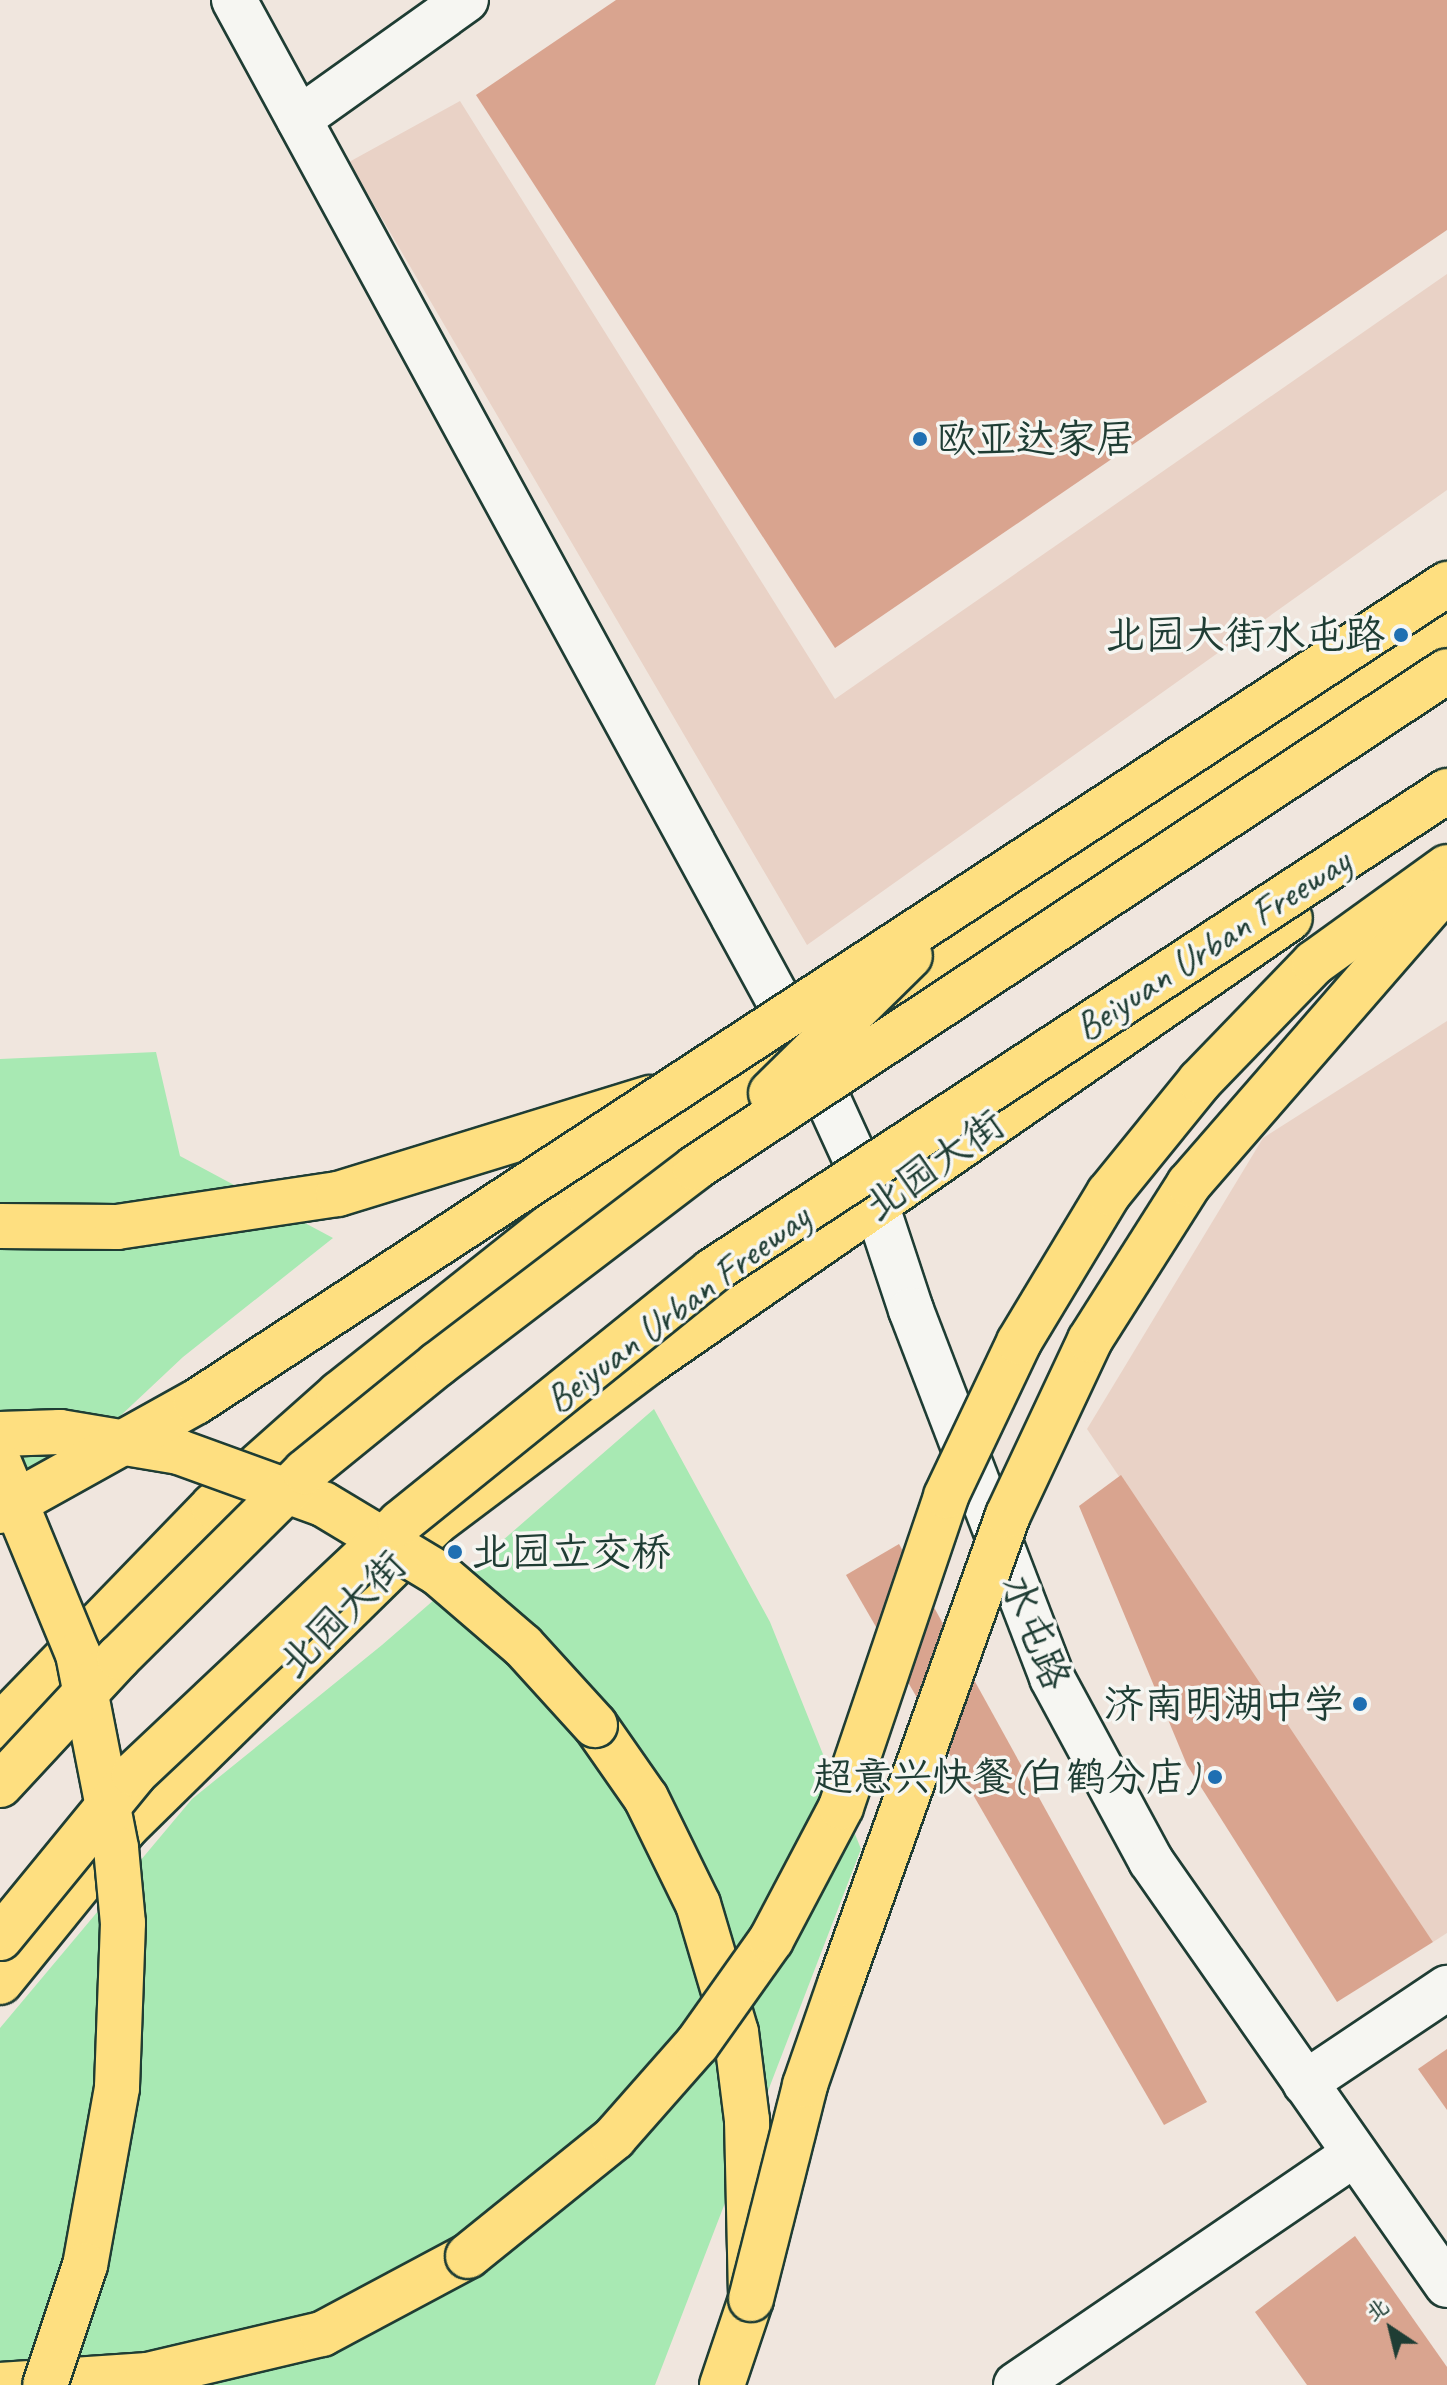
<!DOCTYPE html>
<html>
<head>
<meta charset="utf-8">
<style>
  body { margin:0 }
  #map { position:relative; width:1447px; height:2385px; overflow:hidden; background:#f0e6de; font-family:Caveat,"LXGW WenKai TC",sans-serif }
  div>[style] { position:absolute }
  .built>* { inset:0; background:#e9d2c6 }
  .green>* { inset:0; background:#a8e9b3 }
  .building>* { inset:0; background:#d9a48f }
  .roads { filter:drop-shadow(2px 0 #1f3d34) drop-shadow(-2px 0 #1f3d34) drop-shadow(0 2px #1f3d34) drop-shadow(0 -2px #1f3d34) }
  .minor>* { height:44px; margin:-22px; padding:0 22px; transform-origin:22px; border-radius:22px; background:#f6f6f2 }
  .major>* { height:44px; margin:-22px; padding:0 22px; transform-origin:22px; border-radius:22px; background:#fedf80 }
  .highway>* { height:44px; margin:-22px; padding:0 22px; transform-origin:22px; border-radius:22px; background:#fedf80 }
  .bridges { filter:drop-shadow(2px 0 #1f3d34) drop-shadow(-2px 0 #1f3d34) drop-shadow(0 2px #1f3d34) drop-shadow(0 -2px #1f3d34) }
  .highway-bridge>* { height:44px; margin:-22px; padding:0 22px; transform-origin:22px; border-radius:22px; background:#fedf80 }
  .dots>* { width:22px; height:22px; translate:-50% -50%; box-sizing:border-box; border:4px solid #f6f6f2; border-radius:50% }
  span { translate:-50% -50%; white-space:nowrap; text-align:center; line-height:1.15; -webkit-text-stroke:7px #f6f6f2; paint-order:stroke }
  .poi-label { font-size:40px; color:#1f3d34 }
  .left { translate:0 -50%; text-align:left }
  .right { translate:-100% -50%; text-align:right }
  .street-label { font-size:40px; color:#1f3d34 }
  .north { position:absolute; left:1351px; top:2289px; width:80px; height:80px; -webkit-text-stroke:6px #f6f6f2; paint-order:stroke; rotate:325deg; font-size:22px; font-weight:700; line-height:32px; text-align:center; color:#1f3d34 }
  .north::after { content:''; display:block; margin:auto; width:28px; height:36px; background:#1f3d34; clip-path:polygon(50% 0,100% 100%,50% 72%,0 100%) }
</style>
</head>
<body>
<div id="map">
  <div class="built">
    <div style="clip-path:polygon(460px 101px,835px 699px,1447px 274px,1447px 490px,807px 945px,349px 162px)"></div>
    <div style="clip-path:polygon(1447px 1021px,1447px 1933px,1433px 1942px,1087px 1429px,1263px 1138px)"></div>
  </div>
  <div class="green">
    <div style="clip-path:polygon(156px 1052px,180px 1156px,333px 1238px,183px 1357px,0 1529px,0 1059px)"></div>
    <div style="clip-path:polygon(654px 1409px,770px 1622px,861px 1849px,655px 2385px,0 2385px,0 2028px,192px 1799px,382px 1645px)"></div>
  </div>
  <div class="building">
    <div style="clip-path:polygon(616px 0,1447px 0,1447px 230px,835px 648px,476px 95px)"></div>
    <div style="clip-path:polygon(1121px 1475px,1433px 1942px,1337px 2002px,1187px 1765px,1079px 1506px)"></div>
    <div style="clip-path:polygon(899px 1544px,1207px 2102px,1164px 2125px,846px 1575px)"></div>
    <div style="clip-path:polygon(1447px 2049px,1447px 2110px,1418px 2069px)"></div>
    <div style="clip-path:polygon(1355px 2236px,1447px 2367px,1447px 2385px,1307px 2385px,1255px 2312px)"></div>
  </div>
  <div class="roads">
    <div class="minor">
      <div style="left:234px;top:0;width:1192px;rotate:61.44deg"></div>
      <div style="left:804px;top:1047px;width:173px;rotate:65.4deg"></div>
      <div style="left:876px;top:1204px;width:112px;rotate:71.7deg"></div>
      <div style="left:911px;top:1310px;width:394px;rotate:69deg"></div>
      <div style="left:1052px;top:1678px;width:208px;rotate:61.6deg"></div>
      <div style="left:1151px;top:1861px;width:517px;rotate:55.08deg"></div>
      <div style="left:299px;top:119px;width:205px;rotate:-35.5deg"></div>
      <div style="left:1305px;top:2083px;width:171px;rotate:-33.8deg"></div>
      <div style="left:1016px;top:2385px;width:409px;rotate:-34.3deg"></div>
    </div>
    <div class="major">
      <div style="left:878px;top:1001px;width:663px;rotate:-32.8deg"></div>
      <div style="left:0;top:1726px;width:306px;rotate:-45.9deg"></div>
      <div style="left:213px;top:1506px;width:169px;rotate:-41.6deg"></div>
      <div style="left:339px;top:1394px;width:318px;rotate:-38.5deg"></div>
      <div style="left:588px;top:1196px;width:257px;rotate:-34.4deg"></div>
      <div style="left:0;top:1982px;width:200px;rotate:-50.9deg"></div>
      <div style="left:126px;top:1827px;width:433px;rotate:-44.5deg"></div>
      <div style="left:435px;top:1523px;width:264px;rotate:-37deg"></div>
      <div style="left:646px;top:1364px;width:783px;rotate:-34.7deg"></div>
    </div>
    <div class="highway">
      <div style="left:1329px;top:677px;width:130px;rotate:-24.6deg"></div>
      <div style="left:0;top:1226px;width:117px;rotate:0.5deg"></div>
      <div style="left:117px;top:1227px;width:223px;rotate:-8.5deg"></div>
      <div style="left:338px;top:1194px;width:327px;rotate:-17.1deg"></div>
      <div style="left:595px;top:1725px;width:89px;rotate:55.1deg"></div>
      <div style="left:646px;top:1798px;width:118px;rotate:63.9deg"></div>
      <div style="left:698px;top:1904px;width:134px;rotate:73.5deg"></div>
      <div style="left:736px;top:2032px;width:89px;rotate:82.9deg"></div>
      <div style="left:747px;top:2120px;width:179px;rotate:88.7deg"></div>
      <div style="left:751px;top:2299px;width:91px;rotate:108.6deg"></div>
      <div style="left:0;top:2385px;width:148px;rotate:-3.9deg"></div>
      <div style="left:148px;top:2375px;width:179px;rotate:-13.3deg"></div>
      <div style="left:322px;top:2334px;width:166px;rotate:-28.1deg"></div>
    </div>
  </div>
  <div class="bridges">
    <div class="highway-bridge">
      <div style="left:771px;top:1093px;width:195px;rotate:-44.6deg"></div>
      <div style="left:0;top:1434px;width:60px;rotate:-1.9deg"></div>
      <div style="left:60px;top:1432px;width:121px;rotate:9.5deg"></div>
      <div style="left:179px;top:1452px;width:153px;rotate:19.9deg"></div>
      <div style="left:323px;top:1504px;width:134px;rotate:31deg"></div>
      <div style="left:438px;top:1573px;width:112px;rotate:40.7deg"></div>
      <div style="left:523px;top:1646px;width:107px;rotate:47.7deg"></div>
      <div style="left:0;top:1465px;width:204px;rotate:67.6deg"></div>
      <div style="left:78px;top:1654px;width:198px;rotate:78.9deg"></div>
      <div style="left:116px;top:1848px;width:75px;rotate:84.7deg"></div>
      <div style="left:123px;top:1923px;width:165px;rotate:92.1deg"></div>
      <div style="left:117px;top:2088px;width:180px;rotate:100.2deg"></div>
      <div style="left:85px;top:2265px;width:126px;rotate:108.4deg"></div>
      <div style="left:0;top:1511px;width:224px;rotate:-29.1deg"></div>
      <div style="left:196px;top:1402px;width:1495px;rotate:-33.18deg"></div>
      <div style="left:0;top:1785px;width:175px;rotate:-47.1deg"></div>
      <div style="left:119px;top:1657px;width:262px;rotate:-44.8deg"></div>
      <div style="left:305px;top:1472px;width:171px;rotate:-39.1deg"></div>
      <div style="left:438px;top:1364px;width:323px;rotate:-37.3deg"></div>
      <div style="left:695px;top:1168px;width:901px;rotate:-33.46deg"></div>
      <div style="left:0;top:1938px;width:212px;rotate:-50.7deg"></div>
      <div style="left:134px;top:1774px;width:366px;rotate:-43.3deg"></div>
      <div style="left:400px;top:1523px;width:401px;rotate:-38.9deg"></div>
      <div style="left:712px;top:1271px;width:878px;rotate:-33.15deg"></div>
      <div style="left:468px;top:2256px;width:188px;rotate:-38.9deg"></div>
      <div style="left:614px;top:2138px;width:125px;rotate:-48.6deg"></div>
      <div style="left:697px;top:2044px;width:128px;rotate:-54.6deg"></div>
      <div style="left:771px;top:1940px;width:150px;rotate:-62.2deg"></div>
      <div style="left:841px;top:1807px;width:328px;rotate:-71.3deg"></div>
      <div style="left:946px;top:1496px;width:170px;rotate:-64.6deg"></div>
      <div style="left:1019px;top:1342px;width:174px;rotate:-58.9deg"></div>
      <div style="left:1109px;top:1193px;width:144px;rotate:-50.9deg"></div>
      <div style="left:1200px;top:1081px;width:164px;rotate:-46deg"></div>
      <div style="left:1314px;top:963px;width:164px;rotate:-35.8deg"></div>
      <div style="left:751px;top:2299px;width:221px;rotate:-75.8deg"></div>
      <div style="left:805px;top:2085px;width:107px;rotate:-70.9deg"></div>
      <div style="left:840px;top:1984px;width:498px;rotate:-70.3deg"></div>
      <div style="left:1008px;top:1515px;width:193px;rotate:-64.9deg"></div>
      <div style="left:1090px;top:1340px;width:185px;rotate:-57.6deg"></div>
      <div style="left:1189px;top:1184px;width:390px;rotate:-49deg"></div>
    </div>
  </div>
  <div class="dots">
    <div style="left:920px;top:439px;background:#1f6fb2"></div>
    <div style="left:1401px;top:635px;background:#1f6fb2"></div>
    <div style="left:455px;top:1552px;background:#1f6fb2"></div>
    <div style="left:1360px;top:1704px;background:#1f6fb2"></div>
    <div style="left:1215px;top:1777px;background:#1f6fb2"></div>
  </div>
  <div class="poi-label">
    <span class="left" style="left:936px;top:439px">欧亚达家居</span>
    <span class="right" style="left:1385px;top:635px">北园大街水屯路</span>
    <span class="left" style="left:471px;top:1552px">北园立交桥</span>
    <span class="right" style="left:1344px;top:1704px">济南明湖中学</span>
    <span class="right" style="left:1199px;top:1777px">超意兴快餐(白鹤分店)</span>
  </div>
  <div class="street-label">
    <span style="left:1212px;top:944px;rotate:-33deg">Beiyuan Urban Freeway</span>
    <span style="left:934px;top:1165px;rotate:-35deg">北园大街</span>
    <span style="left:677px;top:1308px;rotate:-37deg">Beiyuan Urban Freeway</span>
    <span style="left:342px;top:1614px;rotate:-45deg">北园大街</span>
    <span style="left:1036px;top:1632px;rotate:68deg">水屯路</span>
  </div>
  <div class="north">北</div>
</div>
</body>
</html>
